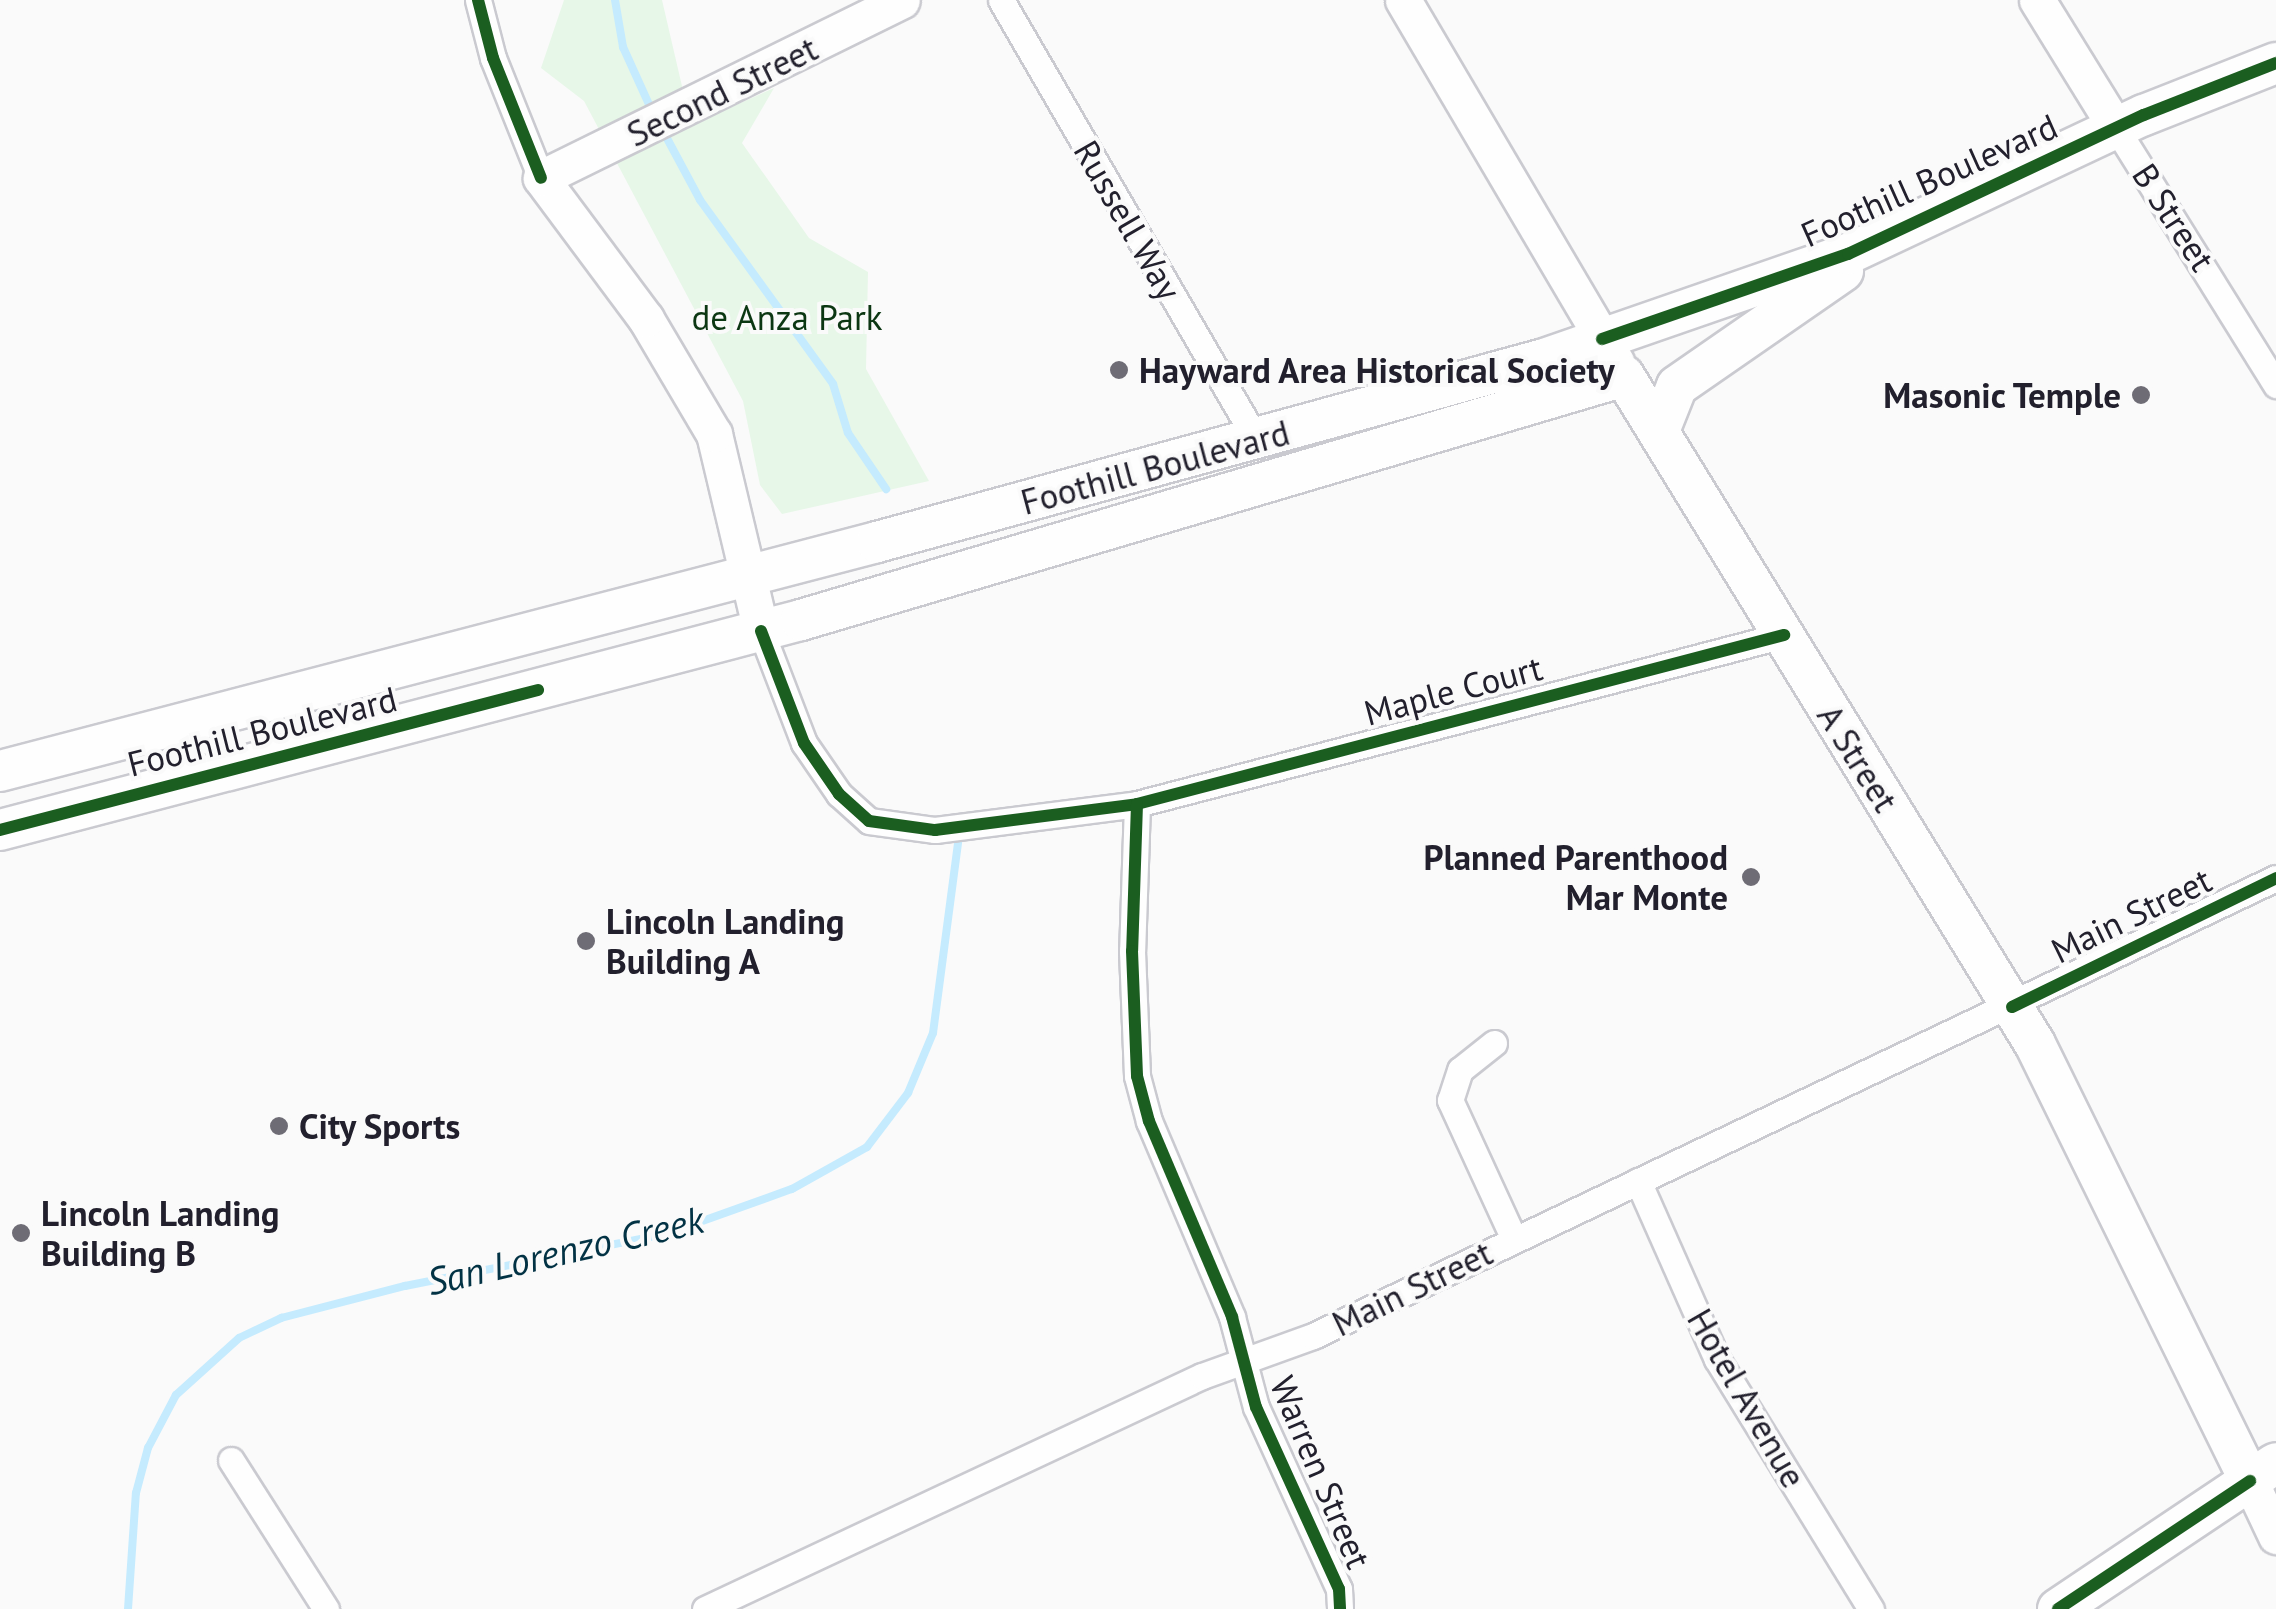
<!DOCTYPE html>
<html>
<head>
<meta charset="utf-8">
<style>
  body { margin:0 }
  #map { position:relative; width:2276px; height:1609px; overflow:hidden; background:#fafafa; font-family:"PT Sans",sans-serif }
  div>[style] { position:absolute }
  .green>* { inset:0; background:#e7f7e8 }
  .stream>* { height:8px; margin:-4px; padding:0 4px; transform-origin:4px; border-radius:4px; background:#c5ebfe }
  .roads { filter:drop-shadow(2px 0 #cacad0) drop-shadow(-2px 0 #cacad0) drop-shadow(0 2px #cacad0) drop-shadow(0 -2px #cacad0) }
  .street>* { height:25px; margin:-12.5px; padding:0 12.5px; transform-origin:12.5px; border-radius:12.5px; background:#fefefe }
  .secondary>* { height:35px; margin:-17.5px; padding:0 17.5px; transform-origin:17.5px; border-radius:17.5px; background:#fefefe }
  .primary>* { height:40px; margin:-20px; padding:0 20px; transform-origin:20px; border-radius:20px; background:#fefefe }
  .cycleway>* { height:12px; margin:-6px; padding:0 6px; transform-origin:6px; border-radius:6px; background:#1b5e20 }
  .dots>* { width:28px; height:28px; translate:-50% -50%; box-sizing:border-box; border:5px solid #fafafa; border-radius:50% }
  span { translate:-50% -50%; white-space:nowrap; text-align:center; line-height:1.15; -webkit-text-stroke:8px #fafafa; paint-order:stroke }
  .street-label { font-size:35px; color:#22202d }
  .park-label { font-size:35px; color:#0c3713 }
  .poi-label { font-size:35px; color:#22202d; font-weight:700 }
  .left { translate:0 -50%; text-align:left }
  .right { translate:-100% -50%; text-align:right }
  .water-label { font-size:38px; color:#023244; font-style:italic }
</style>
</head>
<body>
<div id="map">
  <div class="green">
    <div style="clip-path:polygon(564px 0,662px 0,691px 125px,774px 88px,742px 143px,809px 238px,868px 272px,866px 369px,929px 481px,782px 514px,760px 485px,743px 401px,584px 101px,541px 68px)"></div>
  </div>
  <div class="stream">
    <div style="left:615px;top:0;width:48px;rotate:80.3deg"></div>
    <div style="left:623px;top:47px;width:72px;rotate:65.6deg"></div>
    <div style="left:662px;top:129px;width:81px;rotate:61.8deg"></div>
    <div style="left:700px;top:200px;width:227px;rotate:54.1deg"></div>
    <div style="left:833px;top:384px;width:51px;rotate:73deg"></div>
    <div style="left:848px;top:433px;width:68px;rotate:55.8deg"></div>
    <div style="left:128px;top:1609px;width:116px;rotate:-86.1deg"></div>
    <div style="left:136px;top:1493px;width:47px;rotate:-75.1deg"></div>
    <div style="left:148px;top:1448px;width:60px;rotate:-62.2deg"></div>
    <div style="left:176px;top:1395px;width:85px;rotate:-42.1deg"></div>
    <div style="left:239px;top:1338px;width:47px;rotate:-25.5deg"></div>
    <div style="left:281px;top:1318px;width:128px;rotate:-14.5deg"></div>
    <div style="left:405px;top:1286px;width:266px;rotate:-11.3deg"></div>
    <div style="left:666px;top:1234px;width:134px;rotate:-19.7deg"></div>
    <div style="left:792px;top:1189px;width:86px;rotate:-29.2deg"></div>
    <div style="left:867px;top:1147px;width:68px;rotate:-52.8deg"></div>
    <div style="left:908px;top:1093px;width:65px;rotate:-67.4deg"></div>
    <div style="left:933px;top:1033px;width:193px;rotate:-82.5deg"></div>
  </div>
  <div class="roads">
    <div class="street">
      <div style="left:478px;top:0;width:60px;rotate:75.5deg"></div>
      <div style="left:493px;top:58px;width:129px;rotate:68.2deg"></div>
      <div style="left:1001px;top:0;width:508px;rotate:59.85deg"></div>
      <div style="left:2116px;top:128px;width:303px;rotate:58.1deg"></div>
      <div style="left:761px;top:631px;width:120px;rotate:69deg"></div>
      <div style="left:804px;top:743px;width:62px;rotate:55.5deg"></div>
      <div style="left:839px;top:794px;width:40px;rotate:42deg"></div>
      <div style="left:869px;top:821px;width:67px;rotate:7.8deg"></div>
      <div style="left:935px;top:830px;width:204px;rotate:-7.3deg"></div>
      <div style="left:1137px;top:804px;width:669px;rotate:-14.64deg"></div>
      <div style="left:1137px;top:804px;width:147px;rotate:91.9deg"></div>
      <div style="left:1132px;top:951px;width:125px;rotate:87.7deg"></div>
      <div style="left:1137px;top:1076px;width:47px;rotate:75.1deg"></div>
      <div style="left:1149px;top:1121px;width:213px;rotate:67deg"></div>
      <div style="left:1232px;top:1317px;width:93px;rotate:75.1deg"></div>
      <div style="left:1256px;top:1407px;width:200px;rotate:65.5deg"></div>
      <div style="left:1339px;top:1589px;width:20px;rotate:87deg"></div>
      <div style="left:1494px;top:1043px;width:43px;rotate:141.5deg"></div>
      <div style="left:1460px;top:1070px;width:32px;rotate:108deg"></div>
      <div style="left:1450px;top:1100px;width:153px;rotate:65.3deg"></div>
      <div style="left:1638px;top:1181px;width:195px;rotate:66.1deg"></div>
      <div style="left:1717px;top:1359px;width:294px;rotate:58.4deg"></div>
      <div style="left:231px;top:1460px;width:177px;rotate:57.5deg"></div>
      <div style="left:705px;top:1609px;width:549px;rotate:-25.12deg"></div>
      <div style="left:1202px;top:1376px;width:118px;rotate:-19.8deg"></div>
      <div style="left:1313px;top:1336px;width:1066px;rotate:-25.44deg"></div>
    </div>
    <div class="secondary">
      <div style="left:1403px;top:0;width:420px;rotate:59.5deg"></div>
      <div style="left:2037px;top:0;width:150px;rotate:58.3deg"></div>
      <div style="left:761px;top:631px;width:203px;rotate:-103.4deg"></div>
      <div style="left:714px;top:434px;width:134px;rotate:-120.6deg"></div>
      <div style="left:646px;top:319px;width:176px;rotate:-126.7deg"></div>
      <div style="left:541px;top:178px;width:402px;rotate:-26.2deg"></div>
      <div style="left:2250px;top:1481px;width:61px;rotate:64.7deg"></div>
    </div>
    <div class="primary">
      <div style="left:1659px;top:431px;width:48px;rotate:-68.2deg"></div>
      <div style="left:1677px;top:386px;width:202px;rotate:-34.7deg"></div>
      <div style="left:0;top:771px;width:906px;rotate:-14.63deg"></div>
      <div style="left:877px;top:542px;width:692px;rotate:-15.34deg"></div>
      <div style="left:1544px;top:359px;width:322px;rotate:-19.1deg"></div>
      <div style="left:1848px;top:254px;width:327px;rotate:-25.2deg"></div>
      <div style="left:2144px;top:115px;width:142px;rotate:-21.5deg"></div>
      <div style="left:0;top:830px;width:828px;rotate:-14.69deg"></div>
      <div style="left:801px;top:620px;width:858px;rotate:-16.51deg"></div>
      <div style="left:1624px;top:376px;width:784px;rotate:58.4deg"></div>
      <div style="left:2035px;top:1044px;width:487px;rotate:63.8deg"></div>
      <div style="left:2058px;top:1609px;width:262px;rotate:-33.8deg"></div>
    </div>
  </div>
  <div class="cycleway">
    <div style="left:478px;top:0;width:60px;rotate:75.5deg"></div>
    <div style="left:493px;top:58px;width:129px;rotate:68.2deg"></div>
    <div style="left:1602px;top:339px;width:260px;rotate:-19.1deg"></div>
    <div style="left:1848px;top:254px;width:327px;rotate:-25.2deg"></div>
    <div style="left:2144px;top:115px;width:142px;rotate:-21.5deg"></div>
    <div style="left:761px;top:631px;width:120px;rotate:69deg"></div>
    <div style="left:804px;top:743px;width:62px;rotate:55.5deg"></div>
    <div style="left:839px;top:794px;width:40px;rotate:42deg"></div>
    <div style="left:869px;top:821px;width:67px;rotate:7.8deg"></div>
    <div style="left:935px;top:830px;width:204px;rotate:-7.3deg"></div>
    <div style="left:1137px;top:804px;width:669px;rotate:-14.64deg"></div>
    <div style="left:1137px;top:804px;width:147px;rotate:91.9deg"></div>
    <div style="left:1132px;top:951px;width:125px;rotate:87.7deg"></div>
    <div style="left:1137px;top:1076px;width:47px;rotate:75.1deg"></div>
    <div style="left:1149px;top:1121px;width:213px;rotate:67deg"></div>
    <div style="left:1232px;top:1317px;width:93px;rotate:75.1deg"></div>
    <div style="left:1256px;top:1407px;width:200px;rotate:65.5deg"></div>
    <div style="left:1339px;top:1589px;width:20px;rotate:87deg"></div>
    <div style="left:0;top:830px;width:556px;rotate:-14.59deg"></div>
    <div style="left:2012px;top:1007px;width:294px;rotate:-26deg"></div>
    <div style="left:2058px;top:1609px;width:231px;rotate:-33.7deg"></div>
  </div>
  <div class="dots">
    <div style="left:1119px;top:370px;background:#6e6c75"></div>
    <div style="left:2141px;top:395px;background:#6e6c75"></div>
    <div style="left:1751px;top:877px;background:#6e6c75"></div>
    <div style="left:586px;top:941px;background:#6e6c75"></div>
    <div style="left:279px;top:1126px;background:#6e6c75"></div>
    <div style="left:21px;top:1233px;background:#6e6c75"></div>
  </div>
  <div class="street-label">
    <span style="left:722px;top:91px;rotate:-26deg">Second Street</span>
    <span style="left:1929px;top:180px;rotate:-24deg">Foothill Boulevard</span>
    <span style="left:2174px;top:217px;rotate:57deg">B Street</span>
    <span style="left:1128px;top:220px;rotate:60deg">Russell Way</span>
    <span style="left:1155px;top:467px;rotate:-15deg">Foothill Boulevard</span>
    <span style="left:1453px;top:690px;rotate:-15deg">Maple Court</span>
    <span style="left:262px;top:731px;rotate:-14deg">Foothill Boulevard</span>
    <span style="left:1858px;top:758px;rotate:58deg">A Street</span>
    <span style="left:2131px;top:915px;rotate:-26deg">Main Street</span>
    <span style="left:1412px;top:1288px;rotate:-26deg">Main Street</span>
    <span style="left:1747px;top:1398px;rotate:60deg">Hotel Avenue</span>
    <span style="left:1321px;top:1472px;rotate:67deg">Warren Street</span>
  </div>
  <div class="park-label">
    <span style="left:787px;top:317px">de Anza Park</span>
  </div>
  <div class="poi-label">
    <span class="left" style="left:1139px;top:370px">Hayward Area Historical Society</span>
    <span class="right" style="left:2121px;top:395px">Masonic Temple</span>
    <span class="right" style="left:1728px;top:877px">Planned Parenthood<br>Mar Monte</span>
    <span class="left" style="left:606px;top:941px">Lincoln Landing<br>Building A</span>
    <span class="left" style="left:299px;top:1126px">City Sports</span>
    <span class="left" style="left:41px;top:1233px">Lincoln Landing<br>Building B</span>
  </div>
  <div class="water-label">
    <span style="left:565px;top:1250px;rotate:-13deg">San Lorenzo Creek</span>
  </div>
</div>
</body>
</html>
